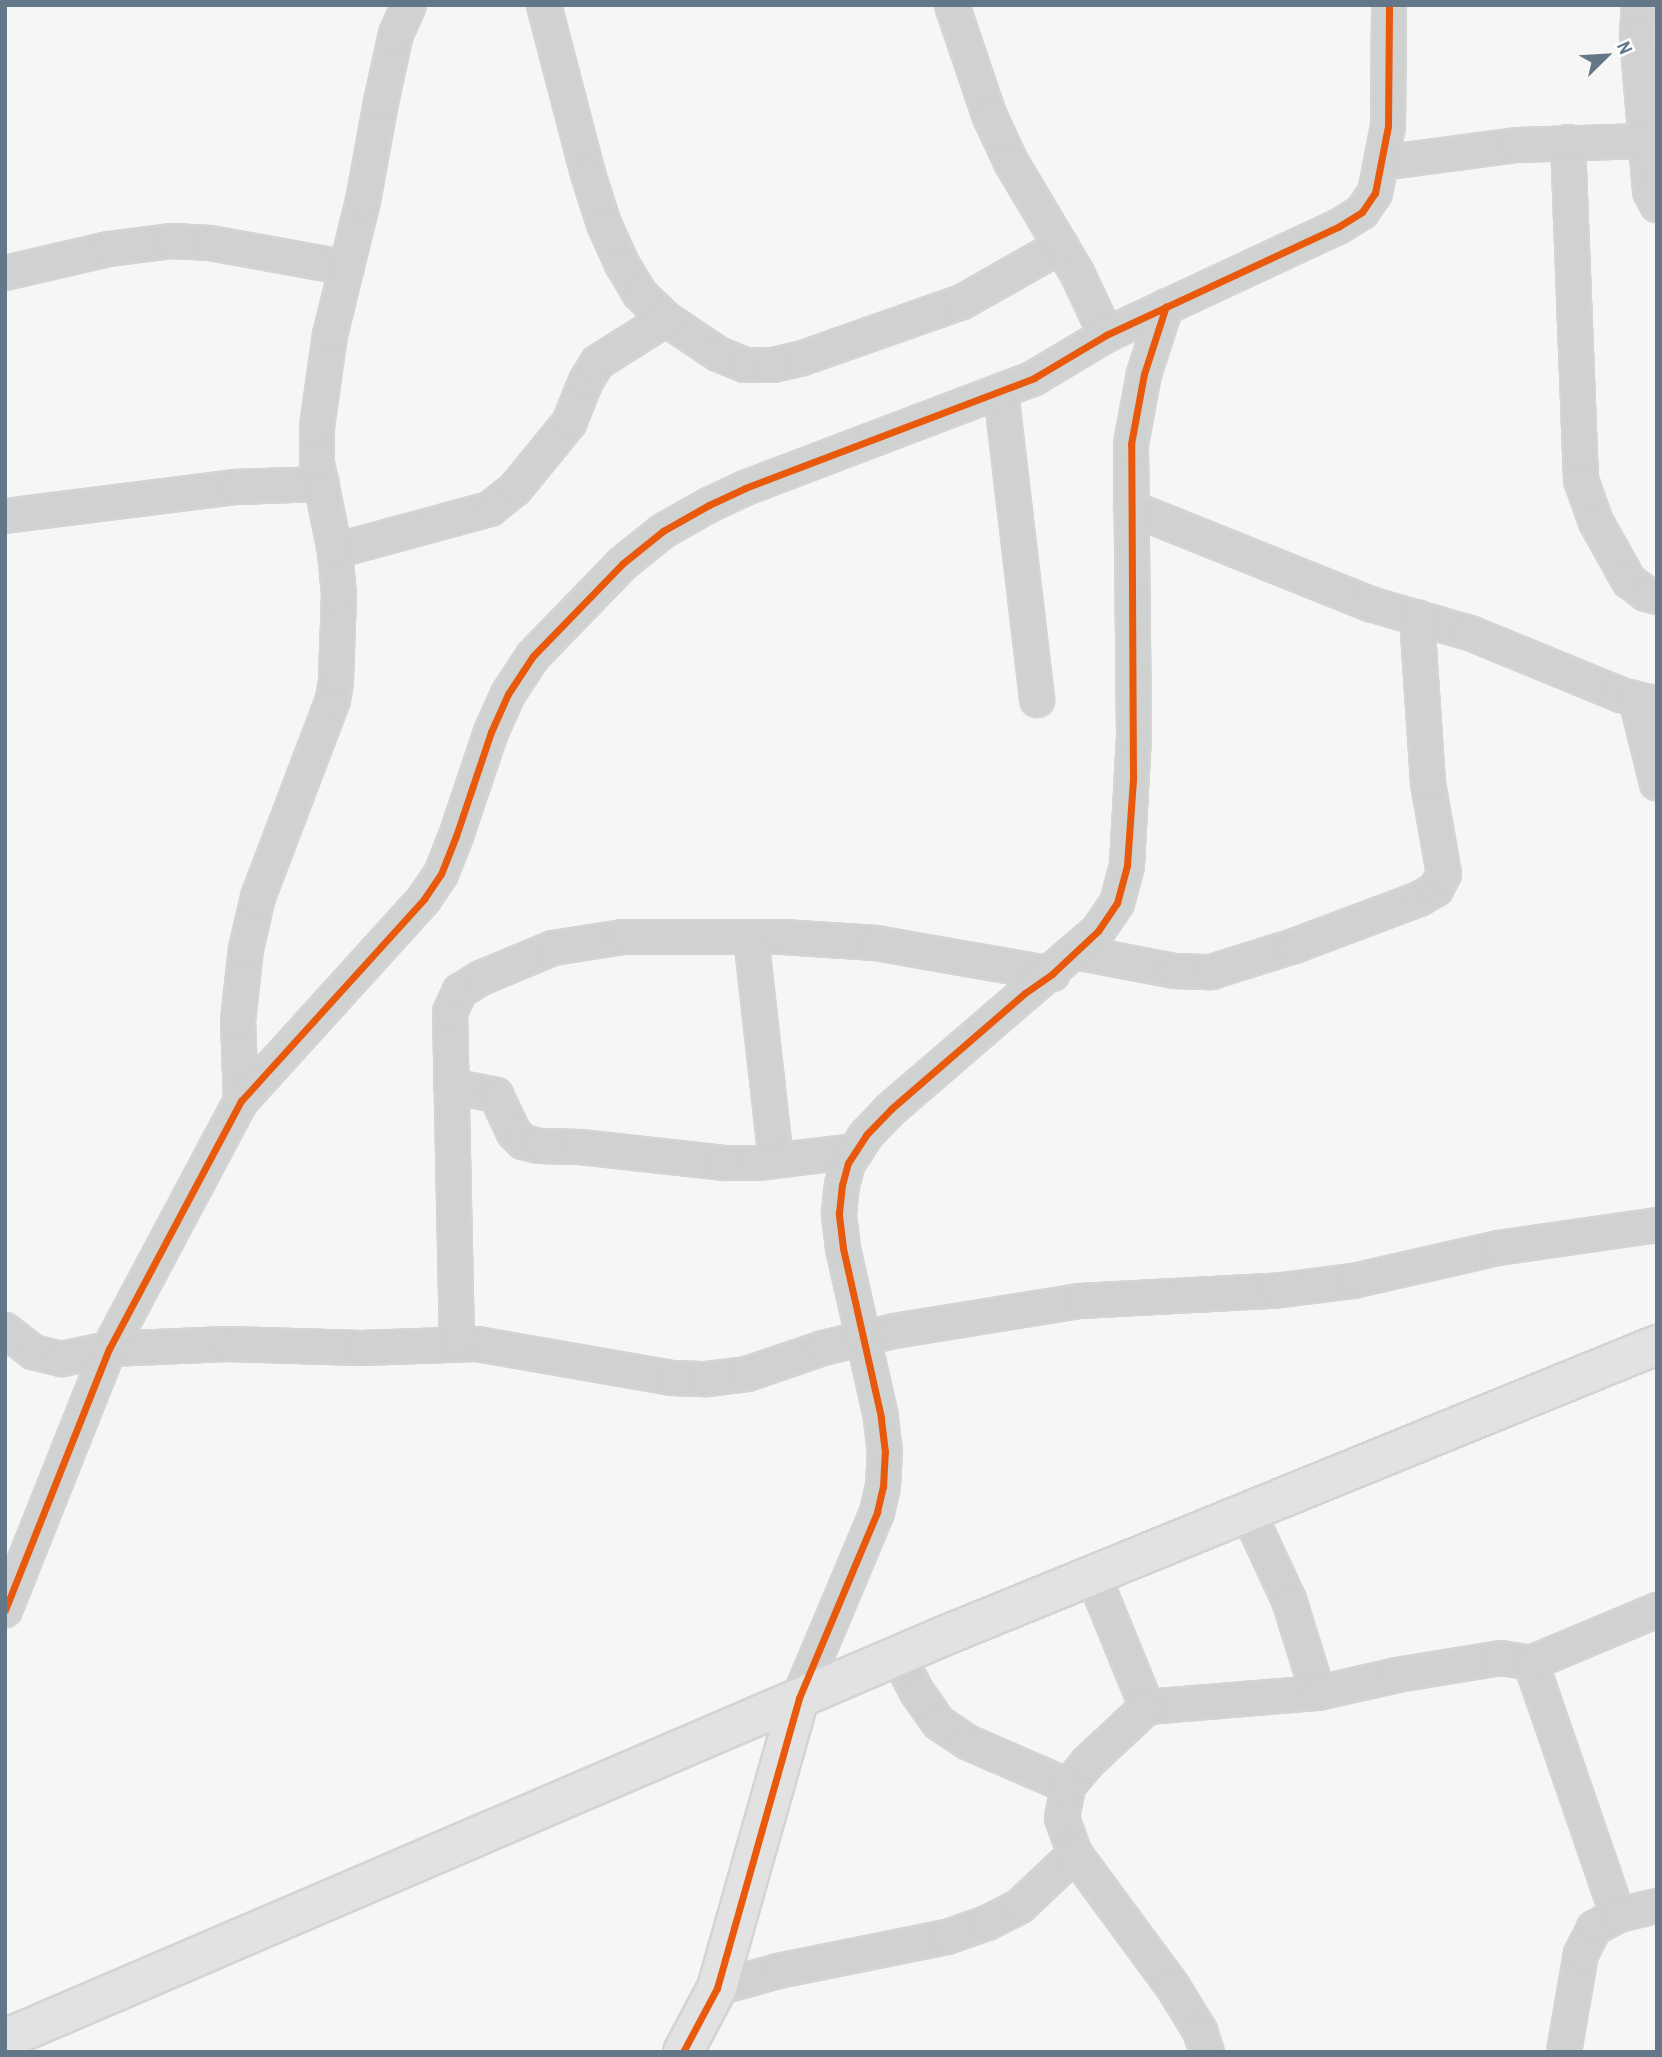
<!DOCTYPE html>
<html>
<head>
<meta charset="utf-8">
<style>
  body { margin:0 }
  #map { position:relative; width:1662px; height:2057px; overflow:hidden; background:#f6f6f4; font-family:"Archivo Narrow",sans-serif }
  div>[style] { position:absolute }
  .roads { filter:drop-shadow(2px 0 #d3d4d4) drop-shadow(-2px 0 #d3d4d4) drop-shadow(0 2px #d3d4d4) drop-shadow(0 -2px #d3d4d4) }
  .street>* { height:32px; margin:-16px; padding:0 16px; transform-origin:16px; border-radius:16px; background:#d0d1d1 }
  .secondary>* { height:38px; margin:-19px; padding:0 19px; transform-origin:19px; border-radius:19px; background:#e2e2e3 }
  .cycleway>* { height:7px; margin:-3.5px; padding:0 3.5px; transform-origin:3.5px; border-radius:3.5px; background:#e8590c }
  span { translate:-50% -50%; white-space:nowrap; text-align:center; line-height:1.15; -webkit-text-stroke:7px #fff; paint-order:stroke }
  .frame { position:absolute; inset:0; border:7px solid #637788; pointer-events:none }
  .north { position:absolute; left:1571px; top:21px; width:70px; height:70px; -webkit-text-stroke:5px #fff; paint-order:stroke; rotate:66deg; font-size:19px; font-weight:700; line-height:28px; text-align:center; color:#637788 }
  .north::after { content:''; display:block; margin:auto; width:24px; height:32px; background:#637788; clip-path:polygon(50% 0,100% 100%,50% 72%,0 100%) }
</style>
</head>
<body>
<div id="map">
  <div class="roads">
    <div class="street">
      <div style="left:544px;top:5px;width:175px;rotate:75.4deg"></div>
      <div style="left:588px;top:174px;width:52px;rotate:72.3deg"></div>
      <div style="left:604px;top:224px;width:44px;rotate:65.8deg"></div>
      <div style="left:622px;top:264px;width:35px;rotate:59deg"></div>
      <div style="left:640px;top:294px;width:36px;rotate:44deg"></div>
      <div style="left:666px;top:319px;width:63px;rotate:33.9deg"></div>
      <div style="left:718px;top:354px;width:29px;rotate:22deg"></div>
      <div style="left:745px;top:365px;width:28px"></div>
      <div style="left:773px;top:365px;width:28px;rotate:-13deg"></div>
      <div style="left:800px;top:359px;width:172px;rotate:-19.4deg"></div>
      <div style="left:962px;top:302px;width:114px;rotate:-29.5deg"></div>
      <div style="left:952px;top:5px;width:118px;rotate:71.3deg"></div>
      <div style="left:990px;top:117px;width:50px;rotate:65deg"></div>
      <div style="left:1011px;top:162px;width:129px;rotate:59.3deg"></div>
      <div style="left:1077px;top:273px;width:68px;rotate:64.9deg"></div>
      <div style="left:1639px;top:5px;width:31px;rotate:94deg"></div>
      <div style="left:1637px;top:36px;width:156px;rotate:85.2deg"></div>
      <div style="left:1650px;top:191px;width:16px;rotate:63deg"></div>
      <div style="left:1568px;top:142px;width:338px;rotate:87.8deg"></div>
      <div style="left:1581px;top:480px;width:45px;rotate:70.3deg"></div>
      <div style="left:1596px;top:522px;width:68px;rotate:60.8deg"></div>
      <div style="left:1629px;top:581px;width:21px;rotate:37deg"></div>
      <div style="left:1646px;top:594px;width:11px;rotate:15deg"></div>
      <div style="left:1382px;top:163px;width:136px;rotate:-7.6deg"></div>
      <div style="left:1517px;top:145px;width:129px;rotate:-1.8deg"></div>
      <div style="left:5px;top:273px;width:107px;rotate:-13deg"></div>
      <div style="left:109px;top:249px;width:64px;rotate:-7.2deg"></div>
      <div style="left:172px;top:241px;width:38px;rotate:3deg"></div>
      <div style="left:210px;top:243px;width:139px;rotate:10.3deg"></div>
      <div style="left:1001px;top:392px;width:310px;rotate:83.3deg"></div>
      <div style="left:1131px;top:508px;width:258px;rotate:21.9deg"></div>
      <div style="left:1370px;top:604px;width:104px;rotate:16.2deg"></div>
      <div style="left:1470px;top:633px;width:163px;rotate:22.3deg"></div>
      <div style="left:1621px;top:695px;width:37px;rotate:14deg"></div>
      <div style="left:5px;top:516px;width:233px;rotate:-7.2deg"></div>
      <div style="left:236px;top:487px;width:86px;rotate:-2deg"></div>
      <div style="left:335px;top:551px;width:161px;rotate:-15.2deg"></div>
      <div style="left:490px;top:509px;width:32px;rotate:-39deg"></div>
      <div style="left:515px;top:489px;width:85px;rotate:-50.7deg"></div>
      <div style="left:569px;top:423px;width:45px;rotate:-68deg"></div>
      <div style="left:586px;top:381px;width:22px;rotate:-58deg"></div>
      <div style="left:598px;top:362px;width:80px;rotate:-32.3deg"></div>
      <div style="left:1636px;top:699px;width:87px;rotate:76deg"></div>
      <div style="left:751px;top:937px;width:225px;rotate:83.6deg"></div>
      <div style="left:1075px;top:952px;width:102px;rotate:10.8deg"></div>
      <div style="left:1175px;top:971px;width:36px;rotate:2deg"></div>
      <div style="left:1211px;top:972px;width:87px;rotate:-17.4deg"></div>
      <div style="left:1294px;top:946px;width:134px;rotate:-20.6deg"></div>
      <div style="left:1419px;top:899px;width:20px;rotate:-30deg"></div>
      <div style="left:1436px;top:889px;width:17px;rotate:-62deg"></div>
      <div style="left:1444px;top:874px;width:92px;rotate:-100deg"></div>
      <div style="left:1428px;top:783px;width:166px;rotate:-93.8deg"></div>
      <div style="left:451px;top:1086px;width:46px;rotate:11.3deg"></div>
      <div style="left:496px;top:1095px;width:42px;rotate:64.7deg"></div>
      <div style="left:514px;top:1133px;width:13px;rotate:45deg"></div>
      <div style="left:523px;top:1142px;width:16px;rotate:14deg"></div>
      <div style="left:539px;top:1146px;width:41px;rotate:1.4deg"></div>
      <div style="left:580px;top:1147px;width:147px;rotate:6.3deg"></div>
      <div style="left:726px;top:1163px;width:31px"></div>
      <div style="left:757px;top:1163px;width:100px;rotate:-6.9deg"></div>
      <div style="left:241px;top:1101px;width:80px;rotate:-92.1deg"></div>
      <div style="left:238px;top:1021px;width:72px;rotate:-83.7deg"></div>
      <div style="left:246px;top:949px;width:53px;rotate:-77deg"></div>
      <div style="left:258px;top:897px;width:211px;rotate:-69.2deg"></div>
      <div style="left:333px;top:700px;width:20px;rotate:-81deg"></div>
      <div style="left:336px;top:680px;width:85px;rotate:-88deg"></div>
      <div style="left:339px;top:595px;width:44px;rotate:-95.2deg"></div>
      <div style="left:335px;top:551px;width:90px;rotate:-101.6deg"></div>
      <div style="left:317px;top:463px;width:36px;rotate:-90deg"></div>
      <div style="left:317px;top:427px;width:93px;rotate:-82deg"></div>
      <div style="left:330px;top:335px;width:138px;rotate:-76.2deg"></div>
      <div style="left:363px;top:201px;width:101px;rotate:-79.7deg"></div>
      <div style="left:381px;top:102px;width:70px;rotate:-77.6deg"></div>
      <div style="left:396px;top:34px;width:32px;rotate:-66deg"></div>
      <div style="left:5px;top:1330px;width:36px;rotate:38deg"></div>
      <div style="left:33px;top:1352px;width:30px;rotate:14deg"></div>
      <div style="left:62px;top:1359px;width:48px;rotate:-12deg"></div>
      <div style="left:109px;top:1349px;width:119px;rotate:-2.4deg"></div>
      <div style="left:228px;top:1344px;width:133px;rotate:1.7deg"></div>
      <div style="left:361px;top:1348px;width:116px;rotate:-2deg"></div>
      <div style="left:477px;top:1344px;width:198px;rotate:9.9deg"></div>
      <div style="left:672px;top:1378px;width:35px;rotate:2deg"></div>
      <div style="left:707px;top:1379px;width:40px;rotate:-7.1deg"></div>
      <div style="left:747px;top:1374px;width:80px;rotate:-18.9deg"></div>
      <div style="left:823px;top:1348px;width:73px;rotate:-13.5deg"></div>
      <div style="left:894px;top:1331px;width:188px;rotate:-9.2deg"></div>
      <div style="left:1080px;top:1301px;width:194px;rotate:-3deg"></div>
      <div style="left:1274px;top:1291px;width:80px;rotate:-7.2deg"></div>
      <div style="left:1353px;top:1281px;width:149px;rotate:-12.8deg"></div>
      <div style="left:1498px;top:1248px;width:161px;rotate:-8.2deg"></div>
      <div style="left:457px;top:1344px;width:332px;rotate:-91.2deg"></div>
      <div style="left:450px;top:1012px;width:23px;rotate:-65deg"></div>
      <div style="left:460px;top:991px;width:25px;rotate:-32deg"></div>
      <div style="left:481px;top:978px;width:78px;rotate:-22.6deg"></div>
      <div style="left:553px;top:948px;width:71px;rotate:-8.9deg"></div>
      <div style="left:623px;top:937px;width:160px"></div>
      <div style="left:783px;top:937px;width:93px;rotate:3.7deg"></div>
      <div style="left:876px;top:943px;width:179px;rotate:10deg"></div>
      <div style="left:1248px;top:1512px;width:97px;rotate:65deg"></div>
      <div style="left:1289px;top:1600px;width:97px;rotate:72.7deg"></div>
      <div style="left:1093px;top:1575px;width:143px;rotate:67.8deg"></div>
      <div style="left:1147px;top:1707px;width:172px;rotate:-4.7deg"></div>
      <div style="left:1318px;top:1693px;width:81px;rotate:-12.8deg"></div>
      <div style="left:1397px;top:1675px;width:105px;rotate:-9.3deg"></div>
      <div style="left:1501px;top:1658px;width:30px;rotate:9deg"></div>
      <div style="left:1531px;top:1663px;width:267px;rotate:71deg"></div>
      <div style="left:5px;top:1610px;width:281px;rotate:-68.3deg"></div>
      <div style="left:109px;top:1349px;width:281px;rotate:-62deg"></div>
      <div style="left:241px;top:1101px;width:273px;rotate:-47.8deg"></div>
      <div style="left:424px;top:899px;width:30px;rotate:-56deg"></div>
      <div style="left:441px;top:874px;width:41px;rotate:-68.5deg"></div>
      <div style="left:456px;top:836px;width:110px;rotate:-71.4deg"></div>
      <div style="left:491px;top:732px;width:42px;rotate:-65.9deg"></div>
      <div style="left:508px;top:694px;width:45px;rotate:-56.7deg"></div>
      <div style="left:533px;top:656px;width:128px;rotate:-45.9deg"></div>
      <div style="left:622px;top:564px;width:53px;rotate:-38.8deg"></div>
      <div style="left:663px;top:531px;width:53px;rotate:-29.5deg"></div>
      <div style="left:709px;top:505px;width:40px;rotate:-25deg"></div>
      <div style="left:745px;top:488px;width:309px;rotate:-20.8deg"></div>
      <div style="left:1034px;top:378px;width:84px;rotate:-30.8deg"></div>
      <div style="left:1106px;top:335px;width:256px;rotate:-25deg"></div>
      <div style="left:1338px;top:227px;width:28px;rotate:-32deg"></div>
      <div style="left:1362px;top:212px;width:23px;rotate:-56deg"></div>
      <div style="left:1375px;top:193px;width:68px;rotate:-79deg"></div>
      <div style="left:1388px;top:126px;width:121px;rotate:-89.5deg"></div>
      <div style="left:898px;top:1656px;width:41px;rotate:62.2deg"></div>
      <div style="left:917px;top:1692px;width:38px;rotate:55deg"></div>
      <div style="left:939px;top:1723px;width:34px;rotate:34deg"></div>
      <div style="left:967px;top:1742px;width:110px;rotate:23.5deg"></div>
      <div style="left:1531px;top:1663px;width:137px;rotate:-22.8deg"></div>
      <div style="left:799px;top:1698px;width:202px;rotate:-67.2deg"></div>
      <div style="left:877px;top:1512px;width:26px;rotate:-77deg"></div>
      <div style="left:883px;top:1487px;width:35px;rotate:-87deg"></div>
      <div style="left:885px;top:1452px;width:35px;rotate:-97deg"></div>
      <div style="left:881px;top:1417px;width:173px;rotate:-102.7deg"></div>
      <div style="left:843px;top:1248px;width:35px;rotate:-97deg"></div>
      <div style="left:839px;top:1213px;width:28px;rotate:-84deg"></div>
      <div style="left:842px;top:1185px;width:23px;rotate:-75deg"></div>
      <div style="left:848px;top:1163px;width:33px;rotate:-57deg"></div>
      <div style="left:866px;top:1135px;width:36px;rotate:-46deg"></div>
      <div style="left:891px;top:1109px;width:273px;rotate:-40.7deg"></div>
      <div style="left:1098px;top:931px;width:34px;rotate:-56deg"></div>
      <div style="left:1117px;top:903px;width:39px;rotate:-75deg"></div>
      <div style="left:1127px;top:865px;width:131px;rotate:-86.9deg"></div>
      <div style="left:1134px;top:734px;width:290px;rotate:-90.6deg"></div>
      <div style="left:1131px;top:444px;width:71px;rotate:-79.5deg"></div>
      <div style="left:1144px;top:374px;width:71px;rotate:-72.1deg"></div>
      <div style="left:1075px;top:1854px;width:38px;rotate:-110deg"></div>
      <div style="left:1062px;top:1818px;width:33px;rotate:-79deg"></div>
      <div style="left:1068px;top:1786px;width:30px;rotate:-50deg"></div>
      <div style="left:1087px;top:1763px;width:82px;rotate:-43deg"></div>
      <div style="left:717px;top:1988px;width:63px;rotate:-15.6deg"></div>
      <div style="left:778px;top:1971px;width:172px;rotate:-11.4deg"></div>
      <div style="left:947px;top:1937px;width:42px;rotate:-19.3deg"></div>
      <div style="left:987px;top:1923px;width:37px;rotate:-27deg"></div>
      <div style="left:1020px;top:1906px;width:76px;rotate:-43.4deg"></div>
      <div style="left:1075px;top:1854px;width:165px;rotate:53.6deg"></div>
      <div style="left:1173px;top:1987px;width:52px;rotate:58.5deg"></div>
      <div style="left:1200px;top:2031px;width:22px;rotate:72deg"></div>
      <div style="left:1564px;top:2052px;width:99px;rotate:-80.2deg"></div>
      <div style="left:1581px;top:1954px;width:29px;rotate:-63deg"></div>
      <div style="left:1594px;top:1928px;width:27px;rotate:-28deg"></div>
      <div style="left:1618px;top:1915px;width:40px;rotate:-13deg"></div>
    </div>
    <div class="secondary">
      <div style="left:5px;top:2039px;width:1024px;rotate:-23.24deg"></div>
      <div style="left:946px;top:1635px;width:768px;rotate:-22.19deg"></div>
      <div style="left:683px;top:2052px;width:72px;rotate:-62deg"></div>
      <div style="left:717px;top:1988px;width:301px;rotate:-74.2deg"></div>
    </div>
  </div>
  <div class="cycleway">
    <div style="left:5px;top:1610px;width:281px;rotate:-68.3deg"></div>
    <div style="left:109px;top:1349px;width:281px;rotate:-62deg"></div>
    <div style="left:241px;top:1101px;width:273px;rotate:-47.8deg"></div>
    <div style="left:424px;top:899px;width:30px;rotate:-56deg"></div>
    <div style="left:441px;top:874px;width:41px;rotate:-68.5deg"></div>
    <div style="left:456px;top:836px;width:110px;rotate:-71.4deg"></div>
    <div style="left:491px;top:732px;width:42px;rotate:-65.9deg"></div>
    <div style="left:508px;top:694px;width:45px;rotate:-56.7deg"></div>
    <div style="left:533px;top:656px;width:128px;rotate:-45.9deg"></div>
    <div style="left:622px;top:564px;width:53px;rotate:-38.8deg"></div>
    <div style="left:663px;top:531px;width:53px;rotate:-29.5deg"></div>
    <div style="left:709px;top:505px;width:40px;rotate:-25deg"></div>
    <div style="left:745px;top:488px;width:309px;rotate:-20.8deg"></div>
    <div style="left:1034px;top:378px;width:84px;rotate:-30.8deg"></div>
    <div style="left:1106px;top:335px;width:256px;rotate:-25deg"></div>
    <div style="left:1338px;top:227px;width:28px;rotate:-32deg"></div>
    <div style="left:1362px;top:212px;width:23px;rotate:-56deg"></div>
    <div style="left:1375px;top:193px;width:68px;rotate:-79deg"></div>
    <div style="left:1388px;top:126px;width:121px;rotate:-89.5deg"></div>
    <div style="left:683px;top:2052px;width:72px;rotate:-62deg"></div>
    <div style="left:717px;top:1988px;width:301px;rotate:-74.2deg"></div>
    <div style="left:799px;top:1698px;width:202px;rotate:-67.2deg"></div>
    <div style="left:877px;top:1512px;width:26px;rotate:-77deg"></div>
    <div style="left:883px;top:1487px;width:35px;rotate:-87deg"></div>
    <div style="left:885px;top:1452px;width:35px;rotate:-97deg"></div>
    <div style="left:881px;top:1417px;width:173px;rotate:-102.7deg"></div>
    <div style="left:843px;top:1248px;width:35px;rotate:-97deg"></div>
    <div style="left:839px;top:1213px;width:28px;rotate:-84deg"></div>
    <div style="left:842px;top:1185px;width:23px;rotate:-75deg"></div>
    <div style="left:848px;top:1163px;width:33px;rotate:-57deg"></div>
    <div style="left:866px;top:1135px;width:36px;rotate:-46deg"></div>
    <div style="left:891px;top:1109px;width:177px;rotate:-40.9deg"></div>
    <div style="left:1025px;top:993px;width:33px;rotate:-35deg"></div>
    <div style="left:1052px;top:974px;width:63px;rotate:-43.1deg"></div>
    <div style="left:1098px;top:931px;width:34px;rotate:-56deg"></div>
    <div style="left:1117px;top:903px;width:39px;rotate:-75deg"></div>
    <div style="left:1127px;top:865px;width:86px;rotate:-86deg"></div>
    <div style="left:1133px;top:779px;width:335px;rotate:-90.3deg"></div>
    <div style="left:1131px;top:444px;width:71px;rotate:-79.5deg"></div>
    <div style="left:1144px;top:374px;width:71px;rotate:-72.1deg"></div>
  </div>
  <div class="frame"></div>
  <div class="north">N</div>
</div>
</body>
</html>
